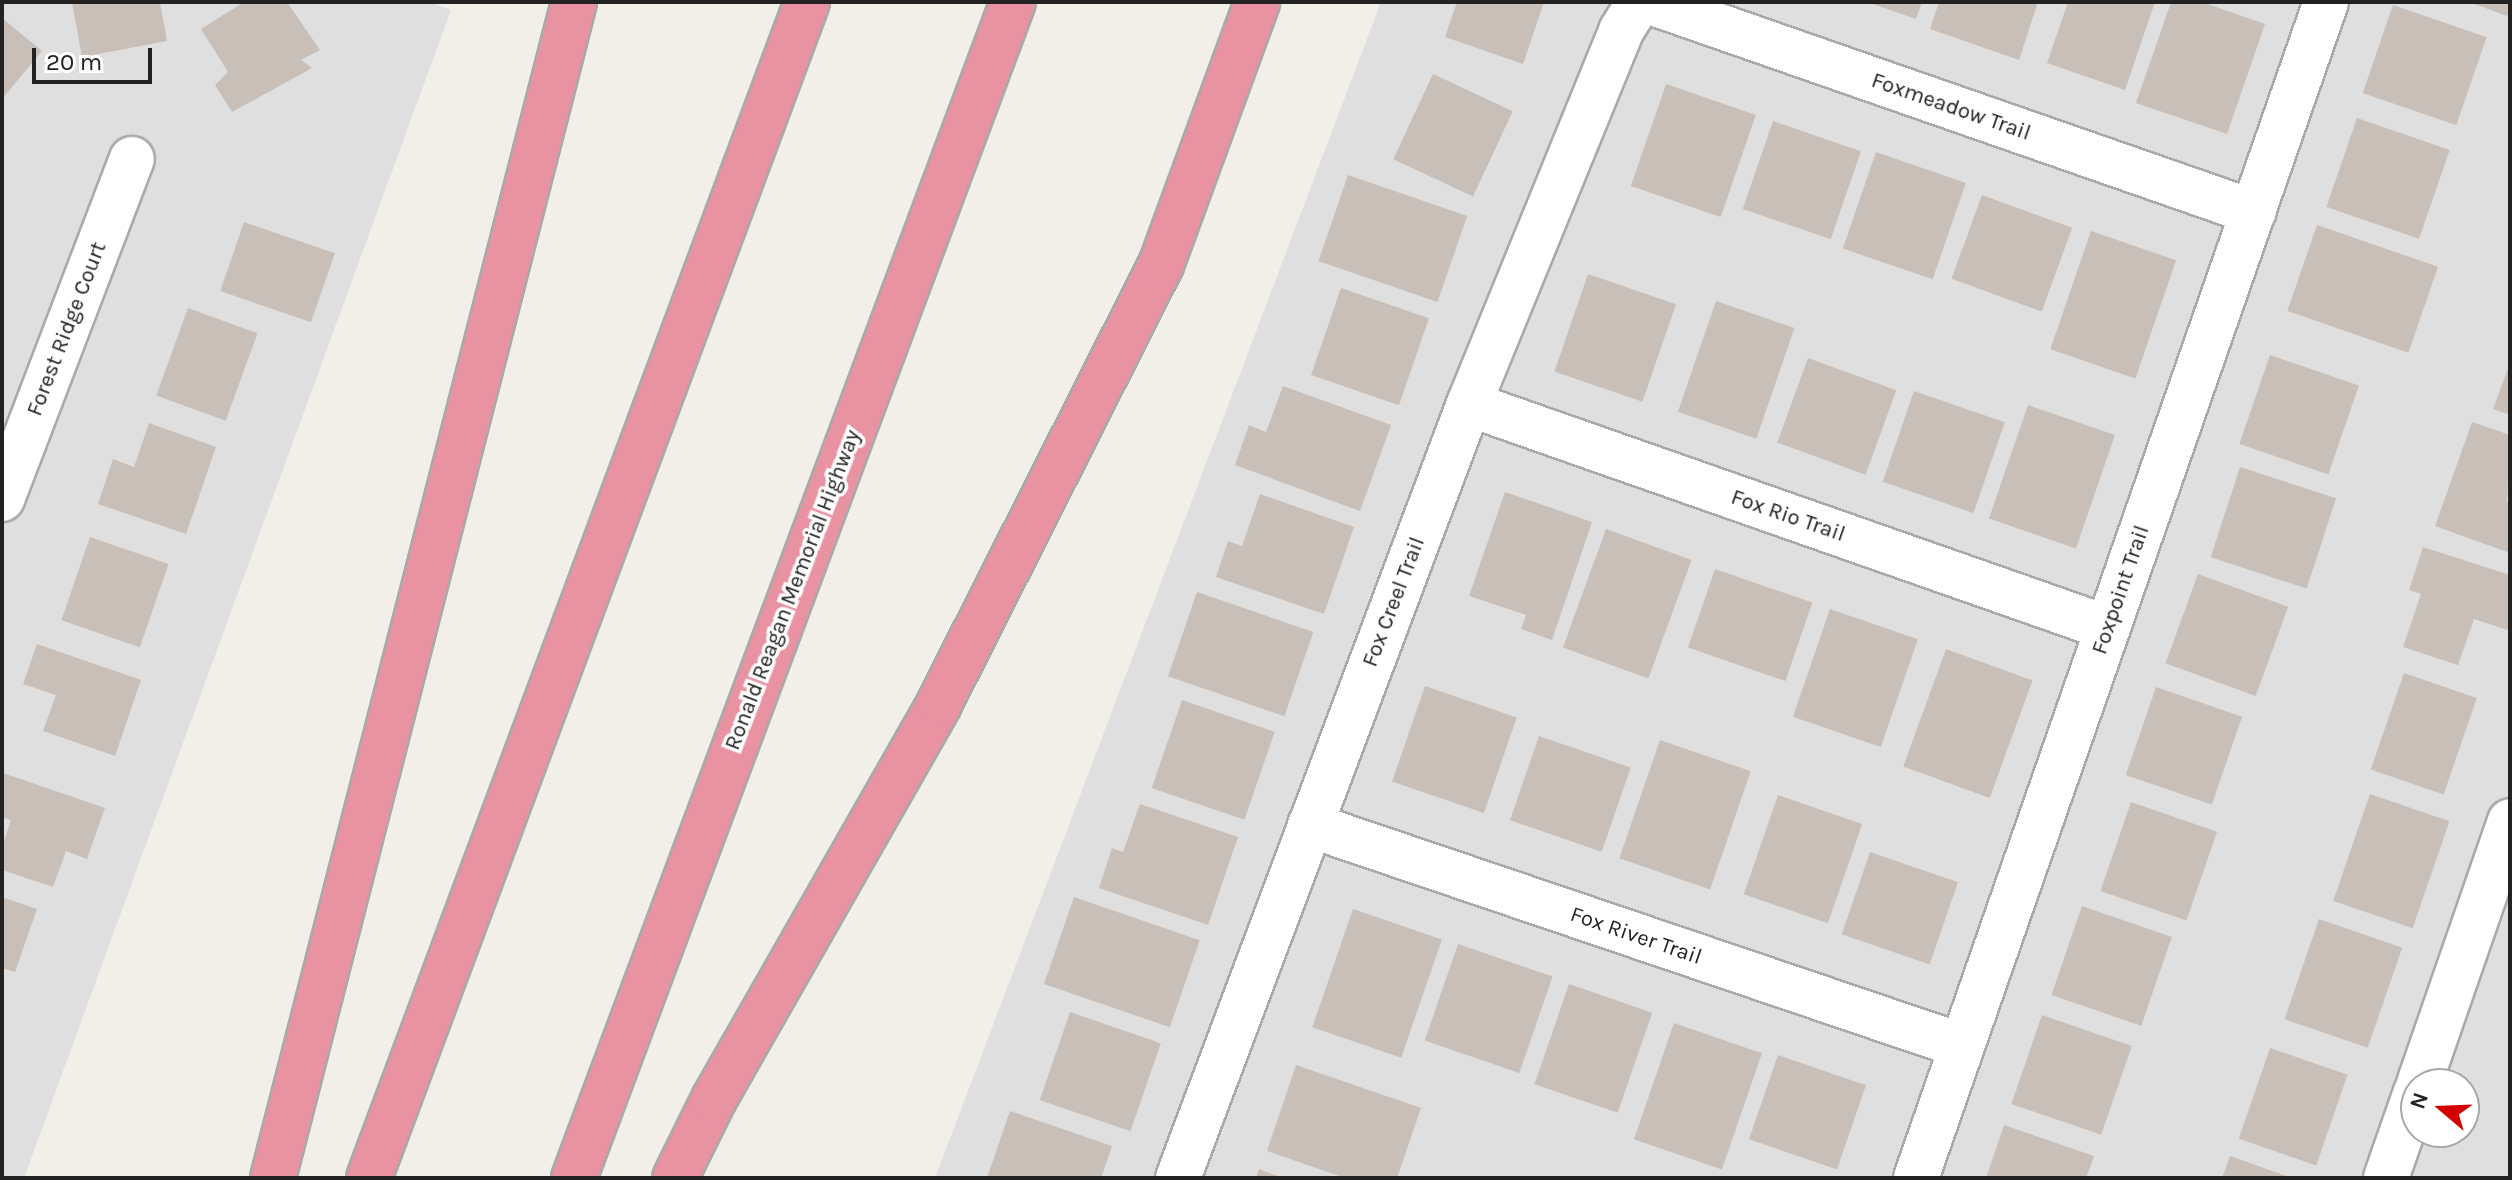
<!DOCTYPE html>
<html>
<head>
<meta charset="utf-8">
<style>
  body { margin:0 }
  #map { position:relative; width:2512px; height:1180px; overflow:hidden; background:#f2efe9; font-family:Karla,sans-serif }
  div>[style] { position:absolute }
  .residential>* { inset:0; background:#e0dfdf }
  .building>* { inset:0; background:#c7bfb8; transform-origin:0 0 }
  .roads { filter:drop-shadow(2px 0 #a9a9a9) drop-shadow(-2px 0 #a9a9a9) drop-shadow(0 2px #a9a9a9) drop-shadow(0 -2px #a9a9a9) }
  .minor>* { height:44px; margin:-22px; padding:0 22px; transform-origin:22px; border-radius:22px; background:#fff }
  .highway>* { height:44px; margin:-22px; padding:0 22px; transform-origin:22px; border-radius:22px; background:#e892a2 }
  span { translate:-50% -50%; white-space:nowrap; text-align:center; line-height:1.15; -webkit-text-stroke:7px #fff; paint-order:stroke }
  .street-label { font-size:22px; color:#222 }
  .frame { position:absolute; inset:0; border:4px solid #222; pointer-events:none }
  .north { position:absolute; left:2400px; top:1068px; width:80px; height:80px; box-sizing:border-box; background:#fff; border:2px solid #a7a7a7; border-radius:50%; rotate:289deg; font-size:22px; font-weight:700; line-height:32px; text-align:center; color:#222 }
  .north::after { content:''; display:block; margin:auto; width:28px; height:36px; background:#d40000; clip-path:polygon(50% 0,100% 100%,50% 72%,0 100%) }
  .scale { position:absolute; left:32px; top:48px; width:120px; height:36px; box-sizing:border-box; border:4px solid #222; border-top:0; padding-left:10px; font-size:24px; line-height:28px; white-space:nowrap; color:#222; -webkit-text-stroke:6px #fff; paint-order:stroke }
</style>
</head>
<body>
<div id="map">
  <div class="residential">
    <div style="clip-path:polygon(2px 2px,429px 2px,451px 10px,24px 1178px,2px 1178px)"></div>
    <div style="clip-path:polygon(evenodd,1381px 2px,2510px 2px,2510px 1178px,935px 1178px,1381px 2px,2416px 1084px,2464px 1084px,2464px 1132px,2416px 1132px,2416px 1084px)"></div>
  </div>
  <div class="building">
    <div style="clip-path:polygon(72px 2px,160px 2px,167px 41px,82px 57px)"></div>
    <div style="clip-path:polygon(244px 2px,287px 2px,320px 50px,301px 60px,312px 68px,232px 112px,215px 85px,228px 72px,201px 29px)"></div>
    <div style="clip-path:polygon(1457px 2px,1544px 2px,1523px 64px,1445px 37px)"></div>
    <div style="clip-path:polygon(1867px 2px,1922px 2px,1916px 19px)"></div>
    <div style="clip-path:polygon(1939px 2px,2038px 2px,2019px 60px,1930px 29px)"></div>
    <div style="clip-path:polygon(2068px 2px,2155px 2px,2125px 90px,2047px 63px)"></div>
    <div style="clip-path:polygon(2171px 2px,2202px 2px,2265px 24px,2227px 134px,2136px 103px)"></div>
    <div style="clip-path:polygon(2469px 2px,2510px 2px,2510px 7px,2507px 16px)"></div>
    <div style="left:2393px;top:5px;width:99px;height:93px;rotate:19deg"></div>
    <div style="clip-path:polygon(2px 18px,42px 51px,2px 99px)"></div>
    <div style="left:1433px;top:74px;width:88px;height:94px;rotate:25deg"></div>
    <div style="left:1666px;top:84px;width:95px;height:108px;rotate:19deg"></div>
    <div style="left:2357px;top:118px;width:98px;height:94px;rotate:19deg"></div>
    <div style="left:1773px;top:121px;width:93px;height:93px;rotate:19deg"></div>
    <div style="left:1876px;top:152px;width:95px;height:102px;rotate:19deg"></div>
    <div style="left:1348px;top:175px;width:126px;height:91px;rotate:19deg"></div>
    <div style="left:1982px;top:195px;width:96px;height:89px;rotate:20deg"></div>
    <div style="left:244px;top:222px;width:96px;height:73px;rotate:19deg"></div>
    <div style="left:2317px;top:225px;width:128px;height:91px;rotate:19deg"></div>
    <div style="left:2091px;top:231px;width:90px;height:125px;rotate:19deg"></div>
    <div style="left:1588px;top:274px;width:93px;height:103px;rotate:19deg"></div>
    <div style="left:1341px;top:288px;width:93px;height:92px;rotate:19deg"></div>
    <div style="left:1716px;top:301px;width:83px;height:117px;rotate:19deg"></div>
    <div style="left:188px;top:308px;width:74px;height:93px;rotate:20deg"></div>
    <div style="left:2270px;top:355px;width:94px;height:94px;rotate:19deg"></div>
    <div style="left:1808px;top:358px;width:94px;height:90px;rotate:20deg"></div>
    <div style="clip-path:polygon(2510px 363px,2510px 415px,2493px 409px)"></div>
    <div style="clip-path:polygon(1283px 386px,1391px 425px,1360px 511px,1235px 465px,1249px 425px,1266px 432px)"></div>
    <div style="left:1914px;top:391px;width:96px;height:96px;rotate:19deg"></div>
    <div style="left:2028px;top:405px;width:92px;height:120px;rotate:19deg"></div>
    <div style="clip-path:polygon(2472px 422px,2510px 435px,2507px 502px,2510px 503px,2510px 553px,2435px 526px)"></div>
    <div style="clip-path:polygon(149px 423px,216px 447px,186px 534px,98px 504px,113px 459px,134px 467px)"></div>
    <div style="left:2240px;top:467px;width:101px;height:95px;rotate:18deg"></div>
    <div style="clip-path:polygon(1505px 492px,1592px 522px,1552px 640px,1521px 629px,1526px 615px,1469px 596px)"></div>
    <div style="clip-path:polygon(1260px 494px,1354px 527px,1324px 614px,1216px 577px,1228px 541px,1242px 546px)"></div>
    <div style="left:1606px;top:529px;width:91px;height:126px;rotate:20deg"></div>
    <div style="left:90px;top:537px;width:83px;height:88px;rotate:19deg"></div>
    <div style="clip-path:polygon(2423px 547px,2510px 575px,2510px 631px,2474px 619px,2458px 665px,2403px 647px,2421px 594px,2409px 590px)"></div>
    <div style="left:1715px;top:569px;width:103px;height:83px;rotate:19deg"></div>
    <div style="left:2198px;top:574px;width:96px;height:95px;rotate:20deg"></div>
    <div style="left:1197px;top:592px;width:123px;height:89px;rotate:19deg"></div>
    <div style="left:1830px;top:609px;width:93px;height:114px;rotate:19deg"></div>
    <div style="clip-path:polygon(37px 644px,141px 680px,115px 756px,43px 731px,56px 695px,23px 684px)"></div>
    <div style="left:1946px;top:649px;width:92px;height:125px;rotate:20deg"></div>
    <div style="left:2404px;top:673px;width:77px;height:102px;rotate:19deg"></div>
    <div style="left:1425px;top:686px;width:97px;height:101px;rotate:19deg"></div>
    <div style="left:2156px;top:687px;width:91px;height:93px;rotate:19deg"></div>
    <div style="left:1182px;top:700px;width:98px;height:93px;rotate:19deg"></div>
    <div style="left:1539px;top:736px;width:97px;height:89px;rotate:19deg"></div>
    <div style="left:1660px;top:740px;width:96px;height:125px;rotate:19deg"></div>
    <div style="clip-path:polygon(3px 773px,105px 808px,87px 859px,66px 851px,53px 887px,2px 870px,2px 847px,11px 820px,2px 817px)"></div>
    <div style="left:2370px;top:794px;width:84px;height:113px;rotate:19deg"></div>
    <div style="left:1778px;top:795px;width:89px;height:105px;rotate:19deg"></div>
    <div style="left:2131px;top:802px;width:91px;height:94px;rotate:19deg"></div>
    <div style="clip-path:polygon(1140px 804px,1238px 837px,1208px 925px,1099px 888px,1112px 848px,1123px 852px)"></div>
    <div style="left:1870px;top:852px;width:93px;height:87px;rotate:19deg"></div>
    <div style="clip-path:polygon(2px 897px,37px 909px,15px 972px,2px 968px)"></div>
    <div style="left:1074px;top:897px;width:133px;height:92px;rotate:19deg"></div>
    <div style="left:2082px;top:906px;width:95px;height:94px;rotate:19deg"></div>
    <div style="left:1353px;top:909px;width:94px;height:125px;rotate:19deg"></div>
    <div style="left:2319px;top:919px;width:88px;height:106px;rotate:19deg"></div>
    <div style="left:1458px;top:944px;width:100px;height:102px;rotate:19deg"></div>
    <div style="left:1569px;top:984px;width:88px;height:106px;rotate:19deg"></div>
    <div style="left:1070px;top:1012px;width:96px;height:93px;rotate:19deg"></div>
    <div style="left:2042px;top:1015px;width:95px;height:94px;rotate:19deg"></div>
    <div style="left:1674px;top:1023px;width:93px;height:123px;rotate:19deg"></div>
    <div style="left:2270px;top:1048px;width:82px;height:96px;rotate:19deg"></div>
    <div style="left:1778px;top:1055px;width:93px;height:89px;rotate:19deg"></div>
    <div style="clip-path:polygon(1296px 1065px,1421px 1108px,1397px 1178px,1345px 1178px,1267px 1151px)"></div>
    <div style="clip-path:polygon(1010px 1111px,1112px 1146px,1101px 1178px,987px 1178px)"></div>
    <div style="clip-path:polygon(2004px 1125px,2094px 1156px,2086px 1178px,1986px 1178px)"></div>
    <div style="clip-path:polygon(2230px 1156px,2292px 1178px,2222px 1178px)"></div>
    <div style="clip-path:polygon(1259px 1169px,1283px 1178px,1256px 1178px)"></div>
  </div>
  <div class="roads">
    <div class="minor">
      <div style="left:1650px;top:2px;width:639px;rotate:19.2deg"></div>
      <div style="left:1469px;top:404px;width:677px;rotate:19.32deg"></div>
      <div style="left:2px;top:499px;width:364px;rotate:-69.1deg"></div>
      <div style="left:1310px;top:825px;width:688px;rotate:18.72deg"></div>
      <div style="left:2419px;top:1084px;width:278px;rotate:-70.9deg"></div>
      <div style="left:1178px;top:1178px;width:827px;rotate:-69.4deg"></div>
      <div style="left:1469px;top:404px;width:403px;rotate:-67.8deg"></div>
      <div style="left:1621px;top:31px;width:34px;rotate:-58deg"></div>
      <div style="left:1916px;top:1178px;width:1245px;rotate:-70.78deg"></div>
      <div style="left:2386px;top:1178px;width:91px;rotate:-70.8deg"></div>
    </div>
    <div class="highway">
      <div style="left:273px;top:1178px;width:1214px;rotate:-75.64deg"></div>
      <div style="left:369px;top:1178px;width:1255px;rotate:-69.57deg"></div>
      <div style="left:574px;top:1178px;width:1255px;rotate:-69.53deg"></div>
      <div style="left:675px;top:1178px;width:88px;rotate:-63.7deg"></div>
      <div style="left:714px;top:1099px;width:455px;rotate:-60.3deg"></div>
      <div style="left:939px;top:704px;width:492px;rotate:-63.2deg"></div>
      <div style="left:1161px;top:265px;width:280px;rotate:-69.9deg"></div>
    </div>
  </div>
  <div class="street-label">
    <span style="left:1951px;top:107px;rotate:19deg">Foxmeadow Trail</span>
    <span style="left:67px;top:329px;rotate:-69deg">Forest Ridge Court</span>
    <span style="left:1788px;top:516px;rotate:19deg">Fox Rio Trail</span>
    <span style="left:793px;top:590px;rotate:-69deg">Ronald Reagan Memorial Highway</span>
    <span style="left:2121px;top:590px;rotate:-71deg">Foxpoint Trail</span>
    <span style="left:1394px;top:602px;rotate:-69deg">Fox Creel Trail</span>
    <span style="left:1636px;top:936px;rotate:19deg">Fox River Trail</span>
  </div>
  <div class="frame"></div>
  <div class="north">N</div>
  <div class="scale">20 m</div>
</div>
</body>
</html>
